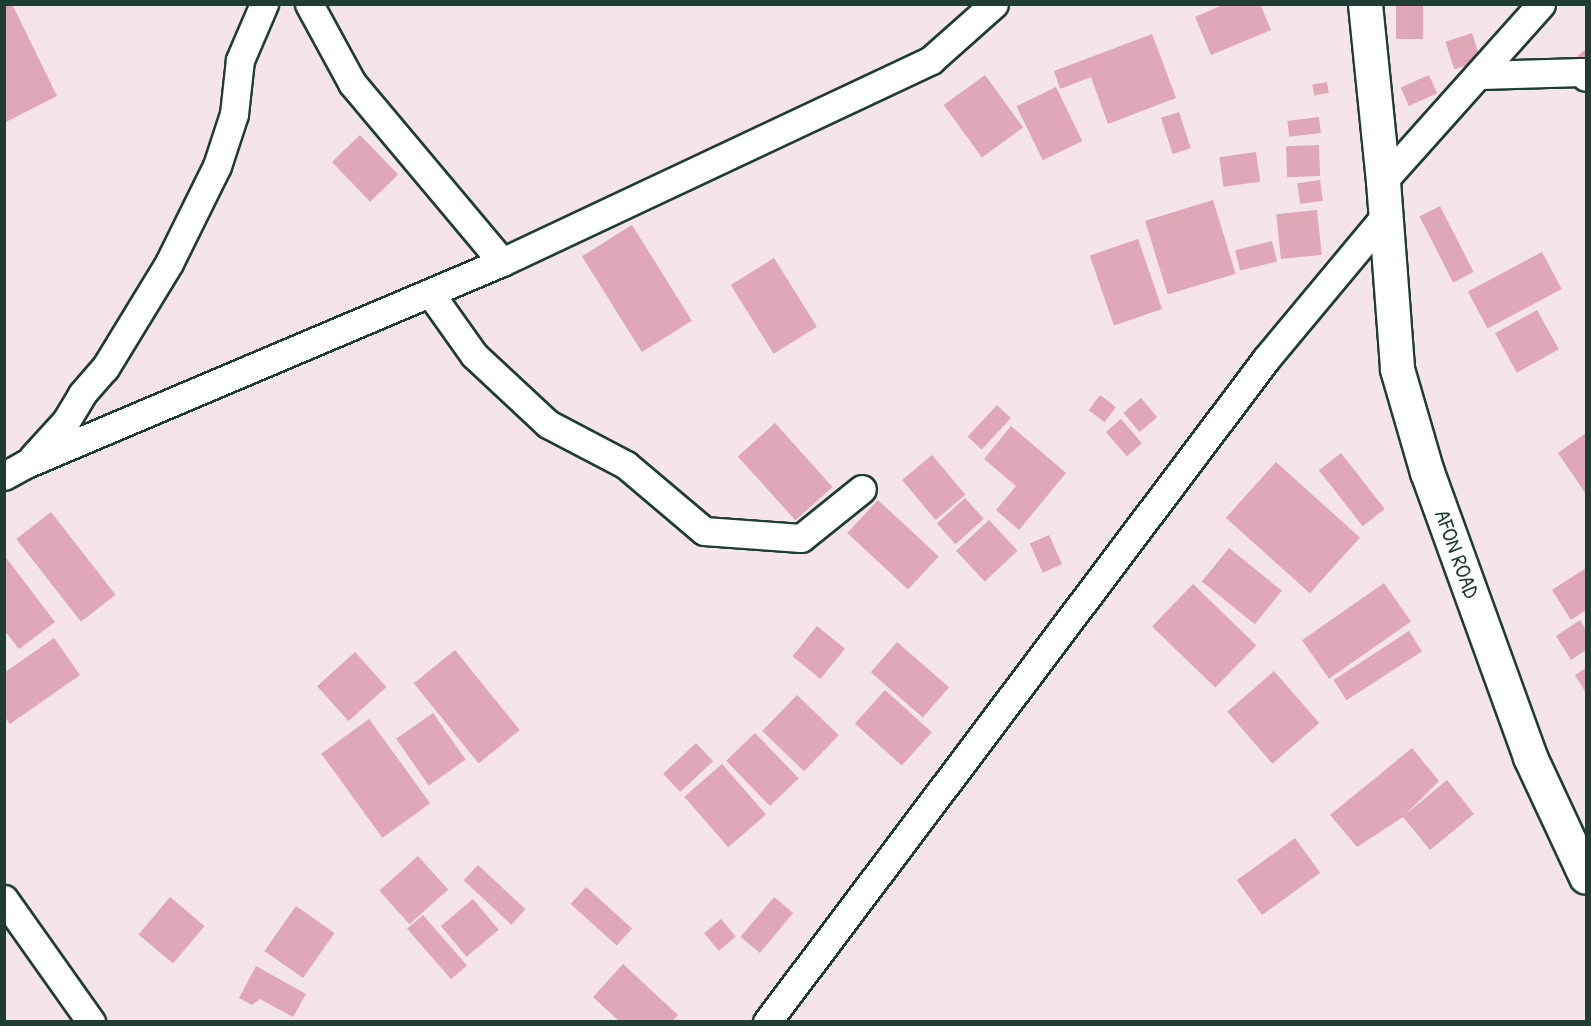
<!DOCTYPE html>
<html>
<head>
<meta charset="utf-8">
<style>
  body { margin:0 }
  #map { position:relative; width:1591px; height:1026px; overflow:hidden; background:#f5e5ea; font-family:"Patrick Hand",sans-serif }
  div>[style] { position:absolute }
  .building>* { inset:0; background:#dfa7b8; transform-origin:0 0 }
  .roads { filter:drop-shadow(2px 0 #1f3d34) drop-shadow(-2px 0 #1f3d34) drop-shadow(0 2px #1f3d34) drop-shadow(0 -2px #1f3d34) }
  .minor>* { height:27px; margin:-13.5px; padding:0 13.5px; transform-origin:13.5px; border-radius:13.5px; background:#fff }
  .major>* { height:33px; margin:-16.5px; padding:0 16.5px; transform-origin:16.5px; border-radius:16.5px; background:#fff }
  span { translate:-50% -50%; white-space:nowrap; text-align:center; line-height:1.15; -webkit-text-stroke:4.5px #fff; paint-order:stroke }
  .street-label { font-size:22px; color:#1f3d34 }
  .frame { position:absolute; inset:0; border:6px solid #1f3d34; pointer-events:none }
</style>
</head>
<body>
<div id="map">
  <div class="building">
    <div style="clip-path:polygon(4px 4px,12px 4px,57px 96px,4px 123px)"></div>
    <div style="clip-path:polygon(1225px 4px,1260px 4px,1271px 30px,1211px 55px,1195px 17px)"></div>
    <div style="left:1396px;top:4px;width:27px;height:35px"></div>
    <div style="left:1472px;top:33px;width:29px;height:28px;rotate:72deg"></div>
    <div style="clip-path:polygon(1152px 34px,1176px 98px,1108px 124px,1091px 77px,1060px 89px,1054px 71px)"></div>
    <div style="clip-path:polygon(1586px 49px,1586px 74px,1574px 59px)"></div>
    <div style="left:985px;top:75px;width:65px;height:51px;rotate:54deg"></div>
    <div style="left:1429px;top:75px;width:20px;height:31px;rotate:66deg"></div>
    <div style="left:1327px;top:82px;width:11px;height:15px;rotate:80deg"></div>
    <div style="left:1056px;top:87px;width:60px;height:44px;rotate:64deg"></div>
    <div style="left:1179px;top:112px;width:38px;height:19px;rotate:72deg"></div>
    <div style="left:1319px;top:117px;width:16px;height:32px;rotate:83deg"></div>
    <div style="left:360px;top:135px;width:55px;height:39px;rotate:46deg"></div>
    <div style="left:1319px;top:145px;width:31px;height:33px;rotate:88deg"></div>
    <div style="left:1256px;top:152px;width:30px;height:37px;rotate:82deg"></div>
    <div style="left:1320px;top:180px;width:21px;height:23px;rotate:82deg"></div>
    <div style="left:1213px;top:200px;width:77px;height:71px;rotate:73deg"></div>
    <div style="left:1440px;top:206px;width:74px;height:23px;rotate:63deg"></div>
    <div style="left:1317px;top:210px;width:45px;height:41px;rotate:84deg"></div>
    <div style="left:632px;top:225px;width:113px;height:59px;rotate:58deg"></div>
    <div style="left:1138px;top:239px;width:74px;height:51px;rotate:71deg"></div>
    <div style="left:1272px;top:241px;width:21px;height:38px;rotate:76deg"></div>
    <div style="left:1542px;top:252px;width:42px;height:84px;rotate:62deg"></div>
    <div style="left:774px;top:258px;width:81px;height:51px;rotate:58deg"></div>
    <div style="left:1537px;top:310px;width:45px;height:48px;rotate:61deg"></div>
    <div style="left:1100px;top:395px;width:20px;height:19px;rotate:37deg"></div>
    <div style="left:1141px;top:398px;width:25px;height:23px;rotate:50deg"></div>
    <div style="left:997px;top:405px;width:19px;height:43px;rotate:43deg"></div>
    <div style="left:1121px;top:419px;width:32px;height:20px;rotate:49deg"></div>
    <div style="left:775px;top:423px;width:86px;height:50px;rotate:48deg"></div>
    <div style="clip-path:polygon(1011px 426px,1066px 473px,1019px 530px,996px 510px,1016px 486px,984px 459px)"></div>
    <div style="clip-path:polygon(1586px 433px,1586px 494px,1558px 453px)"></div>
    <div style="left:1341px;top:453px;width:71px;height:28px;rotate:52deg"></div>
    <div style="left:932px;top:455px;width:52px;height:39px;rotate:50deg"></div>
    <div style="left:1276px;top:462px;width:113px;height:75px;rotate:42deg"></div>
    <div style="left:965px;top:498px;width:28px;height:38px;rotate:48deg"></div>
    <div style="left:878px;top:500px;width:83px;height:45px;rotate:43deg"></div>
    <div style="left:51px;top:512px;width:105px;height:44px;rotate:52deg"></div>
    <div style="left:989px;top:520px;width:42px;height:45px;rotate:47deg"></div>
    <div style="left:1049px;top:535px;width:32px;height:21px;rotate:66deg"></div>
    <div style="left:1229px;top:548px;width:68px;height:43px;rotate:39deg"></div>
    <div style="clip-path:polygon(4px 555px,55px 622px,19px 649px,4px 630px)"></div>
    <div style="clip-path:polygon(1586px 568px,1586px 610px,1571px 620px,1552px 590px)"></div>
    <div style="left:1384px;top:583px;width:47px;height:100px;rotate:55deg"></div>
    <div style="left:1193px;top:584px;width:88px;height:59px;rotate:44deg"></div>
    <div style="clip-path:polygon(1580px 620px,1586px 630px,1586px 650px,1571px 660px,1556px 636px)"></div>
    <div style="left:817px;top:626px;width:36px;height:39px;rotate:39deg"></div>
    <div style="left:1409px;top:631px;width:24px;height:90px;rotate:57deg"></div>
    <div style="clip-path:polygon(54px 638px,80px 675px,10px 724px,4px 716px,4px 673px)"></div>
    <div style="left:897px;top:642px;width:69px;height:40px;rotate:41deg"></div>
    <div style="left:455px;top:650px;width:103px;height:53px;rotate:51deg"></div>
    <div style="left:355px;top:652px;width:47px;height:51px;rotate:48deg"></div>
    <div style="clip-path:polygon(1586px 668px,1586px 693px,1575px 675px)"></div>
    <div style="left:1274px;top:671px;width:69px;height:62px;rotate:49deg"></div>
    <div style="left:885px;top:690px;width:63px;height:45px;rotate:42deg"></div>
    <div style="left:797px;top:695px;width:58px;height:50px;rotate:44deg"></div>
    <div style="left:433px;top:713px;width:57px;height:45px;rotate:55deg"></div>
    <div style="left:369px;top:719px;width:104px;height:59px;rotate:54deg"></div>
    <div style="left:755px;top:733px;width:63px;height:40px;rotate:46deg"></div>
    <div style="left:696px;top:743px;width:25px;height:45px;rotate:47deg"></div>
    <div style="clip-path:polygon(1412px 748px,1439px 781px,1405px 815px,1447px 780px,1474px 814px,1430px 850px,1403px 817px,1357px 847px,1330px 815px)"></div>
    <div style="left:722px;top:764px;width:67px;height:50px;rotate:49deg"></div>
    <div style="left:1295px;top:838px;width:43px;height:72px;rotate:54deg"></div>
    <div style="left:418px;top:856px;width:45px;height:52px;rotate:48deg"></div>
    <div style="left:478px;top:865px;width:65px;height:21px;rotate:43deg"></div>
    <div style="left:586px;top:887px;width:62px;height:23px;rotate:42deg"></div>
    <div style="left:170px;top:897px;width:45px;height:49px;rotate:40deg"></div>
    <div style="left:774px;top:897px;width:25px;height:52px;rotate:40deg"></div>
    <div style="left:473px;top:899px;width:40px;height:42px;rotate:50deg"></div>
    <div style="left:296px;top:906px;width:47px;height:55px;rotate:35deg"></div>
    <div style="left:423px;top:915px;width:67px;height:21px;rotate:49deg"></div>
    <div style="left:721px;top:919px;width:23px;height:22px;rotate:50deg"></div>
    <div style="clip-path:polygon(623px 964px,678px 1015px,672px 1022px,620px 1022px,593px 997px)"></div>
    <div style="clip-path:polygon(256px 966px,306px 994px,293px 1017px,260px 999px,252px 1005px,239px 998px)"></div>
  </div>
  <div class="roads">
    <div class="minor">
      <div style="left:309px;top:4px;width:90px;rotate:61.4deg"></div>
      <div style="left:352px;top:83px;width:234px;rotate:50deg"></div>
      <div style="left:1480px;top:75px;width:102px;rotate:-1.7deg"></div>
      <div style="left:1582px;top:72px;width:6px;rotate:51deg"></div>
      <div style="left:1383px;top:181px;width:237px;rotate:-48.2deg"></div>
      <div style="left:430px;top:293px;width:76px;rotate:54.6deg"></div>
      <div style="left:474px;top:355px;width:101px;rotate:43deg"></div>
      <div style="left:548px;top:424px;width:88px;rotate:27.7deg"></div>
      <div style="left:626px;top:465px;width:102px;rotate:40.2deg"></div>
      <div style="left:704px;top:531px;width:97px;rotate:4.1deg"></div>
      <div style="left:801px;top:538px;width:78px;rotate:-38.8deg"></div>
      <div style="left:33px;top:457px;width:49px;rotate:-47.5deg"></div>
      <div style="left:66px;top:421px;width:31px;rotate:-59deg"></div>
      <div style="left:82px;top:394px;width:35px;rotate:-49deg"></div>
      <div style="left:105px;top:368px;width:123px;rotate:-58.6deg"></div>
      <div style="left:169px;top:263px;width:108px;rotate:-63.7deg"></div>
      <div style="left:217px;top:166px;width:55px;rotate:-71.9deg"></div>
      <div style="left:234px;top:114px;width:54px;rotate:-83.7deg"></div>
      <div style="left:240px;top:60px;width:61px;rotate:-66.8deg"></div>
      <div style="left:4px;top:476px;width:25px;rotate:-29deg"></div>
      <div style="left:26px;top:464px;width:517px;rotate:-22.99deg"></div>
      <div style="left:502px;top:262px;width:474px;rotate:-25.2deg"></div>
      <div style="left:931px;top:60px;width:84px;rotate:-41.6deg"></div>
      <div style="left:4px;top:899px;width:151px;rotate:54.7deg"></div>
      <div style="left:767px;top:1022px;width:830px;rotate:-53.03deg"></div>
      <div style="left:1266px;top:359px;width:186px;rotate:-50.2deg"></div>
    </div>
    <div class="major">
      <div style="left:1365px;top:4px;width:178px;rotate:84.2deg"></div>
      <div style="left:1383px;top:181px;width:189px;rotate:85.7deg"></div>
      <div style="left:1397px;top:369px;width:107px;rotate:73.8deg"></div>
      <div style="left:1427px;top:472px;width:303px;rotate:70.1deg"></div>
      <div style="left:1530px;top:757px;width:132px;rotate:65deg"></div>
    </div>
  </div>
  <div class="street-label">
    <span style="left:1457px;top:554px;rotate:70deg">AFON ROAD</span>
  </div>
  <div class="frame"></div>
</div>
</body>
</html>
